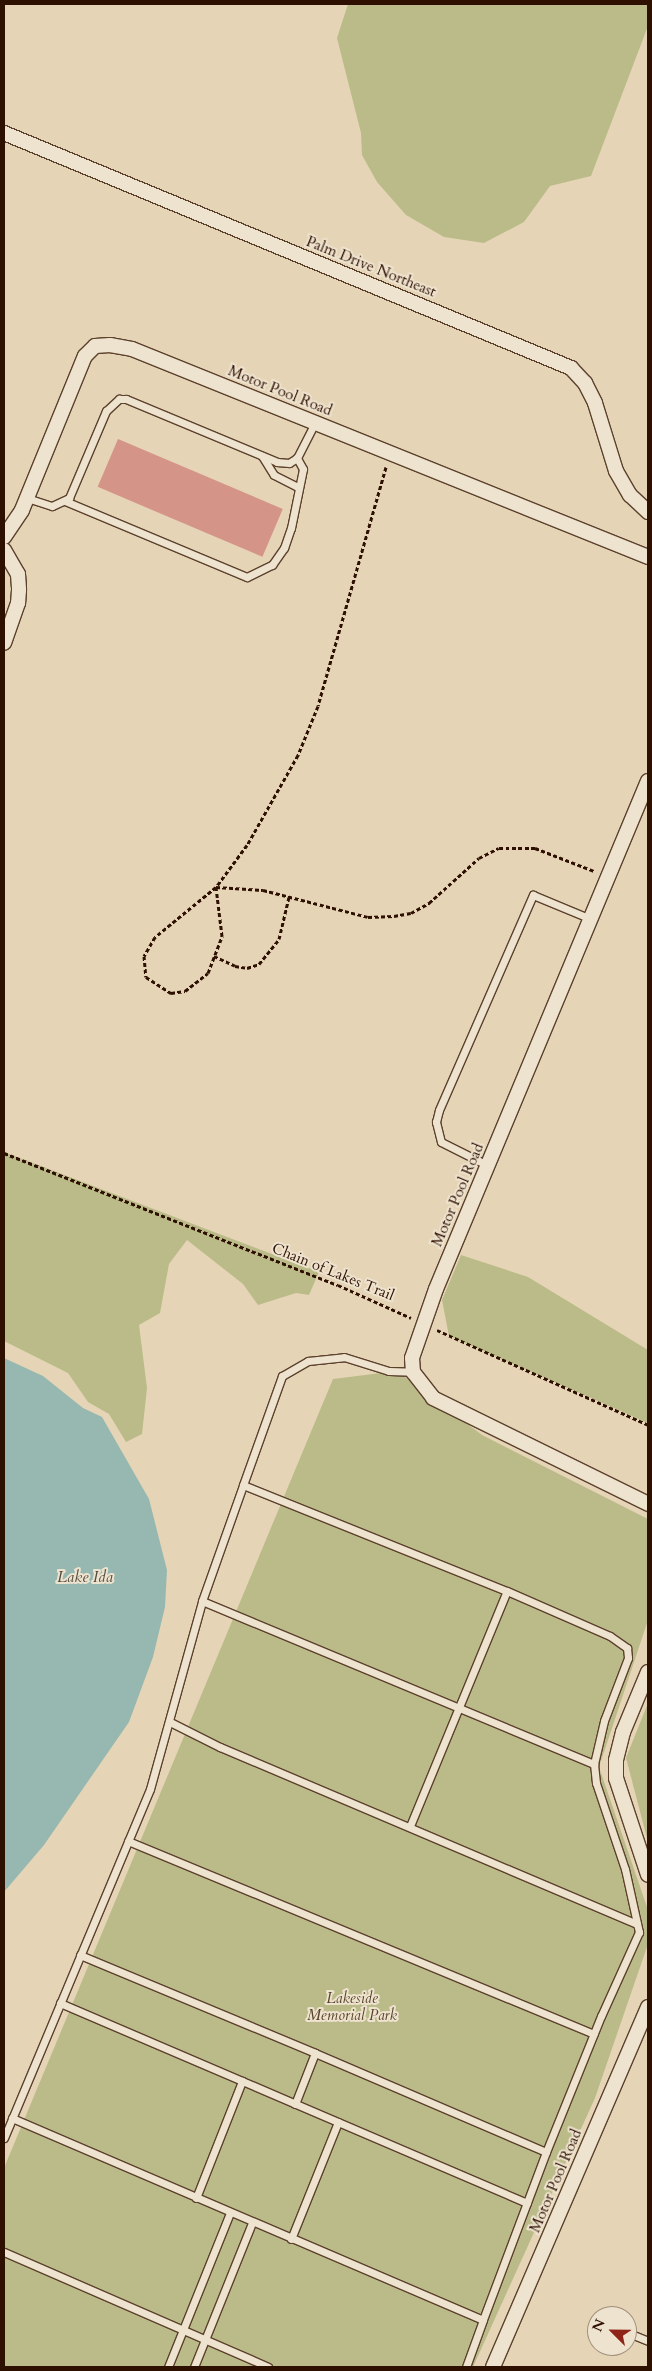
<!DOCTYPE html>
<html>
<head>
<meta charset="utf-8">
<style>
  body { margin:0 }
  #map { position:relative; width:652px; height:2371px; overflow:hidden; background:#e5d4b5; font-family:Cardo,serif }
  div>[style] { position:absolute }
  .green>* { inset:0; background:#bbbb89 }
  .water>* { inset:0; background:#96b8b1 }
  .building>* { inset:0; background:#d59488; transform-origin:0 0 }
  .path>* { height:3px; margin-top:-1.5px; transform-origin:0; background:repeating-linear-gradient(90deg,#2e1000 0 4px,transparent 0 6.5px) }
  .roads { filter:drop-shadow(1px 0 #5c412d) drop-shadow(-1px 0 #5c412d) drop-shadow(0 1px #5c412d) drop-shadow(0 -1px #5c412d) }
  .lane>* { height:7px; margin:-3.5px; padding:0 3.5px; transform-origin:3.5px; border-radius:3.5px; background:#eee3cf }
  .street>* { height:14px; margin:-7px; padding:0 7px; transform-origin:7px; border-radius:7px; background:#eee3cf }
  span { translate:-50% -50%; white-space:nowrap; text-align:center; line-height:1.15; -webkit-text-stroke:4px #eee3cf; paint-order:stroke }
  .street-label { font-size:15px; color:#2e1000 }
  .park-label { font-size:15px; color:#584329; font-style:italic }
  .water-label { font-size:16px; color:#524b3e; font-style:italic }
  .frame { position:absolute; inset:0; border:5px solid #2e1000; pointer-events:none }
  .north { position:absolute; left:587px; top:2306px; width:50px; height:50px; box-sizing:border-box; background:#eee3cf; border:1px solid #a18f7c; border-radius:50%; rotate:293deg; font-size:14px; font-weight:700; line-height:20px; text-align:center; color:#2e1000 }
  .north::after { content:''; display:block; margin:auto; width:18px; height:22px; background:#8f2418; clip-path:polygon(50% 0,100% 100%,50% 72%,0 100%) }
</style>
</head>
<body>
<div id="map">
  <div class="green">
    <div style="clip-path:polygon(348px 4px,648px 4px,648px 26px,591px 176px,550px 186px,524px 222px,484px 243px,444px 237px,406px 215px,377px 182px,362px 155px,361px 133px,337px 38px)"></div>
    <div style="clip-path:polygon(4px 1152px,319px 1272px,309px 1295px,296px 1293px,258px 1305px,243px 1284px,187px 1240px,169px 1264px,160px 1313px,139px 1325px,147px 1388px,142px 1434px,126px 1442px,109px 1414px,88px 1402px,68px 1373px,4px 1341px)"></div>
    <div style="clip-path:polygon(461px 1255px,528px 1277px,648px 1350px,648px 1423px,449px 1336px,442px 1300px)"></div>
    <div style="clip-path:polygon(397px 1371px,482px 1435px,648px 1519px,648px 1620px,599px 1767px,648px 1910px,648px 1944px,595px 2098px,473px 2367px,4px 2367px,4px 2168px,333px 1379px)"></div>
    <div style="clip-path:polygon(648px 1703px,648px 1842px,626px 1758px)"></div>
  </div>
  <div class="water">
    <div style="clip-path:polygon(4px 1358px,43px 1376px,83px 1408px,102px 1417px,149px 1499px,167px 1570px,165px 1607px,153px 1657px,129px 1722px,44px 1845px,4px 1892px)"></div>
  </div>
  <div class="building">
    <div style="left:118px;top:439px;width:179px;height:52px;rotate:23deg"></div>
  </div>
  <div class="path">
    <div style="left:386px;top:467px;width:248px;rotate:105.9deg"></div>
    <div style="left:318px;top:706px;width:53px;rotate:112.2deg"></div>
    <div style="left:298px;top:755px;width:103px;rotate:119.5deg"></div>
    <div style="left:247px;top:845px;width:52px;rotate:126.4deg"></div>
    <div style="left:216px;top:887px;width:79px;rotate:140.7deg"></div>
    <div style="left:155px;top:937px;width:22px;rotate:120deg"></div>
    <div style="left:144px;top:956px;width:21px;rotate:85deg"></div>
    <div style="left:146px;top:977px;width:30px;rotate:33deg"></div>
    <div style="left:171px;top:993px;width:14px;rotate:-8deg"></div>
    <div style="left:185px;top:991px;width:29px;rotate:-38deg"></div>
    <div style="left:208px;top:973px;width:40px;rotate:-69deg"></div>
    <div style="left:222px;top:936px;width:49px;rotate:-97deg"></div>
    <div style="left:216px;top:887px;width:47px;rotate:3.7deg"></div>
    <div style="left:263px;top:890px;width:108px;rotate:14.4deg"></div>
    <div style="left:368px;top:917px;width:26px;rotate:-2deg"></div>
    <div style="left:394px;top:916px;width:17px;rotate:-10deg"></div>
    <div style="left:411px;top:913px;width:21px;rotate:-29deg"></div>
    <div style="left:429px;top:903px;width:67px;rotate:-42deg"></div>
    <div style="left:479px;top:858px;width:22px;rotate:-27deg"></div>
    <div style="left:499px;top:848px;width:36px"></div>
    <div style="left:535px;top:848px;width:63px;rotate:21.3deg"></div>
    <div style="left:214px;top:956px;width:23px;rotate:25deg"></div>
    <div style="left:235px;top:966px;width:12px;rotate:9deg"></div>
    <div style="left:247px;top:968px;width:13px;rotate:-18deg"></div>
    <div style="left:259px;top:964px;width:32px;rotate:-51deg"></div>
    <div style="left:279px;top:939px;width:43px;rotate:-76.6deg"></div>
    <div style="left:4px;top:1153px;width:359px;rotate:21.6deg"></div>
    <div style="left:338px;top:1285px;width:80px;rotate:24.3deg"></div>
    <div style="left:437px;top:1330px;width:231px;rotate:24.2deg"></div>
  </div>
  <div class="roads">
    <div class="lane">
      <div style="left:262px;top:456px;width:22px;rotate:58deg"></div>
      <div style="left:274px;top:475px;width:28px;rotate:27deg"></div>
      <div style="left:27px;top:498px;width:26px;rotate:18deg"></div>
      <div style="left:52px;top:506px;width:19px;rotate:-25deg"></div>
      <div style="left:69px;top:498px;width:95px;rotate:-67deg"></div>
      <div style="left:106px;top:411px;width:18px;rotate:-43deg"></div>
      <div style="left:119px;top:399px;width:7px"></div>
      <div style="left:126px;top:399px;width:164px;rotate:22.6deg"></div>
      <div style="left:277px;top:462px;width:12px;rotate:5deg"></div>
      <div style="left:289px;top:463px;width:9px;rotate:-32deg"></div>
      <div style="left:297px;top:458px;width:39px;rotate:-63deg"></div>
      <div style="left:65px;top:501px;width:197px;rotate:22.7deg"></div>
      <div style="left:247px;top:577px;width:28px;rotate:-26deg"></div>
      <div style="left:272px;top:565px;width:21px;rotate:-55deg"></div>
      <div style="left:284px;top:548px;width:21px;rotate:-71deg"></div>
      <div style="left:291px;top:528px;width:60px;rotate:-78.5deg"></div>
      <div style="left:303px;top:469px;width:13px;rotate:-119deg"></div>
      <div style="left:487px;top:1165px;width:51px;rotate:-153.4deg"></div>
      <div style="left:441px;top:1142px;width:21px;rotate:-104deg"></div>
      <div style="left:436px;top:1122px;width:12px;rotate:-76deg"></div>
      <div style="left:439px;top:1110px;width:235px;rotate:-66.4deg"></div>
      <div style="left:533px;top:895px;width:63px;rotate:22.5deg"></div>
      <div style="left:243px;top:1485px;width:116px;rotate:-70.3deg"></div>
      <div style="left:282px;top:1376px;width:30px;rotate:-30deg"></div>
      <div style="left:308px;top:1361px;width:36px;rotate:-6deg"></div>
      <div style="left:344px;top:1357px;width:47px;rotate:17.3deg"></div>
      <div style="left:389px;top:1371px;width:24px;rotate:2deg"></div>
      <div style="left:202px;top:1601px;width:425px;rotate:22.6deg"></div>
      <div style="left:170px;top:1722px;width:56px;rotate:26.6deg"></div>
      <div style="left:220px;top:1747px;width:453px;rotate:23deg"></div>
      <div style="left:410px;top:1826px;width:254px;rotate:-67.6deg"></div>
      <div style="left:128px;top:1841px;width:504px;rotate:22.5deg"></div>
      <div style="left:80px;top:1955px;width:255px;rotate:22.6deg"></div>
      <div style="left:60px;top:2003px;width:508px;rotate:23.18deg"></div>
      <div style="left:295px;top:2104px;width:55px;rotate:-68.6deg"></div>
      <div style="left:315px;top:2053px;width:251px;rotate:23.2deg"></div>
      <div style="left:12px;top:2118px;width:512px;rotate:23.21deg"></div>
      <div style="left:483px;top:2320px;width:50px;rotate:109.9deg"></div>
      <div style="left:4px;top:2138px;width:378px;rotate:-67.3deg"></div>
      <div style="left:150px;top:1789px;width:195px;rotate:-74.5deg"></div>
      <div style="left:202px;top:1601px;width:123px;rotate:-70.5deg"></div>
      <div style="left:243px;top:1485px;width:284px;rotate:21.9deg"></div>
      <div style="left:507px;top:1591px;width:112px;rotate:23.6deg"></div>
      <div style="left:610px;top:1636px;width:21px;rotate:35deg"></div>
      <div style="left:627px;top:1648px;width:10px;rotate:84deg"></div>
      <div style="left:628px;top:1658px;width:67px;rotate:110.9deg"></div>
      <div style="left:604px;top:1721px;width:44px;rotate:103.1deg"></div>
      <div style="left:594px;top:1764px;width:19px;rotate:84deg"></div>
      <div style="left:596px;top:1783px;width:91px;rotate:71.4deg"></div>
      <div style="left:625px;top:1869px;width:65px;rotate:77.5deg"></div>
      <div style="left:639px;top:1932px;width:92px;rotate:114.3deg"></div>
      <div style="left:601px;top:2016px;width:147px;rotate:112deg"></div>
      <div style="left:546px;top:2152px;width:179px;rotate:110.6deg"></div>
      <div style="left:196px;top:2198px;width:126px;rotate:-68.5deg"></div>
      <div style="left:291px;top:2239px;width:126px;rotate:-68.1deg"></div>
      <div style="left:4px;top:2252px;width:288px;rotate:23.5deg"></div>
      <div style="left:631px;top:2334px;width:18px;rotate:22deg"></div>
      <div style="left:168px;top:2367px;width:166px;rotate:-68.1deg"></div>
      <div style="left:194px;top:2367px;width:155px;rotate:-68.1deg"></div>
    </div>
    <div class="street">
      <div style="left:4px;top:133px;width:614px;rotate:22.51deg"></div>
      <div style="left:571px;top:368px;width:21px;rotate:47deg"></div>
      <div style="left:585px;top:383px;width:22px;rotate:63deg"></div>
      <div style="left:595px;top:403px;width:71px;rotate:72.8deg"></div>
      <div style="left:616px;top:471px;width:28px;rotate:60deg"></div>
      <div style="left:630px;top:495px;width:25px;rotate:43deg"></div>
      <div style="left:4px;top:537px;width:32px;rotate:-56deg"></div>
      <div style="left:22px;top:510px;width:166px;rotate:-67.8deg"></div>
      <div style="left:85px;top:356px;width:14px;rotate:-45deg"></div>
      <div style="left:95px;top:346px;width:15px;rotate:-4deg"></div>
      <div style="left:110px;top:345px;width:22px;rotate:10deg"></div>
      <div style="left:132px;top:349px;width:556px;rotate:21.95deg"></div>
      <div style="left:4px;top:550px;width:28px;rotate:60deg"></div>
      <div style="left:18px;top:574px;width:16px;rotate:86deg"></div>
      <div style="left:19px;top:590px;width:13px;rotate:94deg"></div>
      <div style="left:18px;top:603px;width:42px;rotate:109.3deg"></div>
      <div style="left:648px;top:781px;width:550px;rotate:112.65deg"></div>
      <div style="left:436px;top:1289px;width:73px;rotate:109.2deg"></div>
      <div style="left:412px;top:1358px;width:14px;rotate:86deg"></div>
      <div style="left:413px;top:1372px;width:33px;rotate:52deg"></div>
      <div style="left:433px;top:1398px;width:240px;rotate:26.2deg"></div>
      <div style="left:648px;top:1672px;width:65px;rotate:112.6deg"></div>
      <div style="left:623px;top:1732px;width:29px;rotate:104deg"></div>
      <div style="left:616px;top:1760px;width:18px;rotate:90deg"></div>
      <div style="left:616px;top:1778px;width:102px;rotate:71.7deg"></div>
      <div style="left:493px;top:2367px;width:392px;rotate:-66.7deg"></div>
    </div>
  </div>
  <div class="street-label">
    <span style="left:371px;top:267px;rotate:22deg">Palm Drive Northeast</span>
    <span style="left:280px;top:391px;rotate:22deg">Motor Pool Road</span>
    <span style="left:458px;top:1195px;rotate:-67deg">Motor Pool Road</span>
    <span style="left:333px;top:1272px;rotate:22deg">Chain of Lakes Trail</span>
    <span style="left:556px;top:2181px;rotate:-67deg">Motor Pool Road</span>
  </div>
  <div class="park-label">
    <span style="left:352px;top:2007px">Lakeside<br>Memorial Park</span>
  </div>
  <div class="water-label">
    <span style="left:85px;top:1577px">Lake Ida</span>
  </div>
  <div class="frame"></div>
  <div class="north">N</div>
</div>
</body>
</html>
